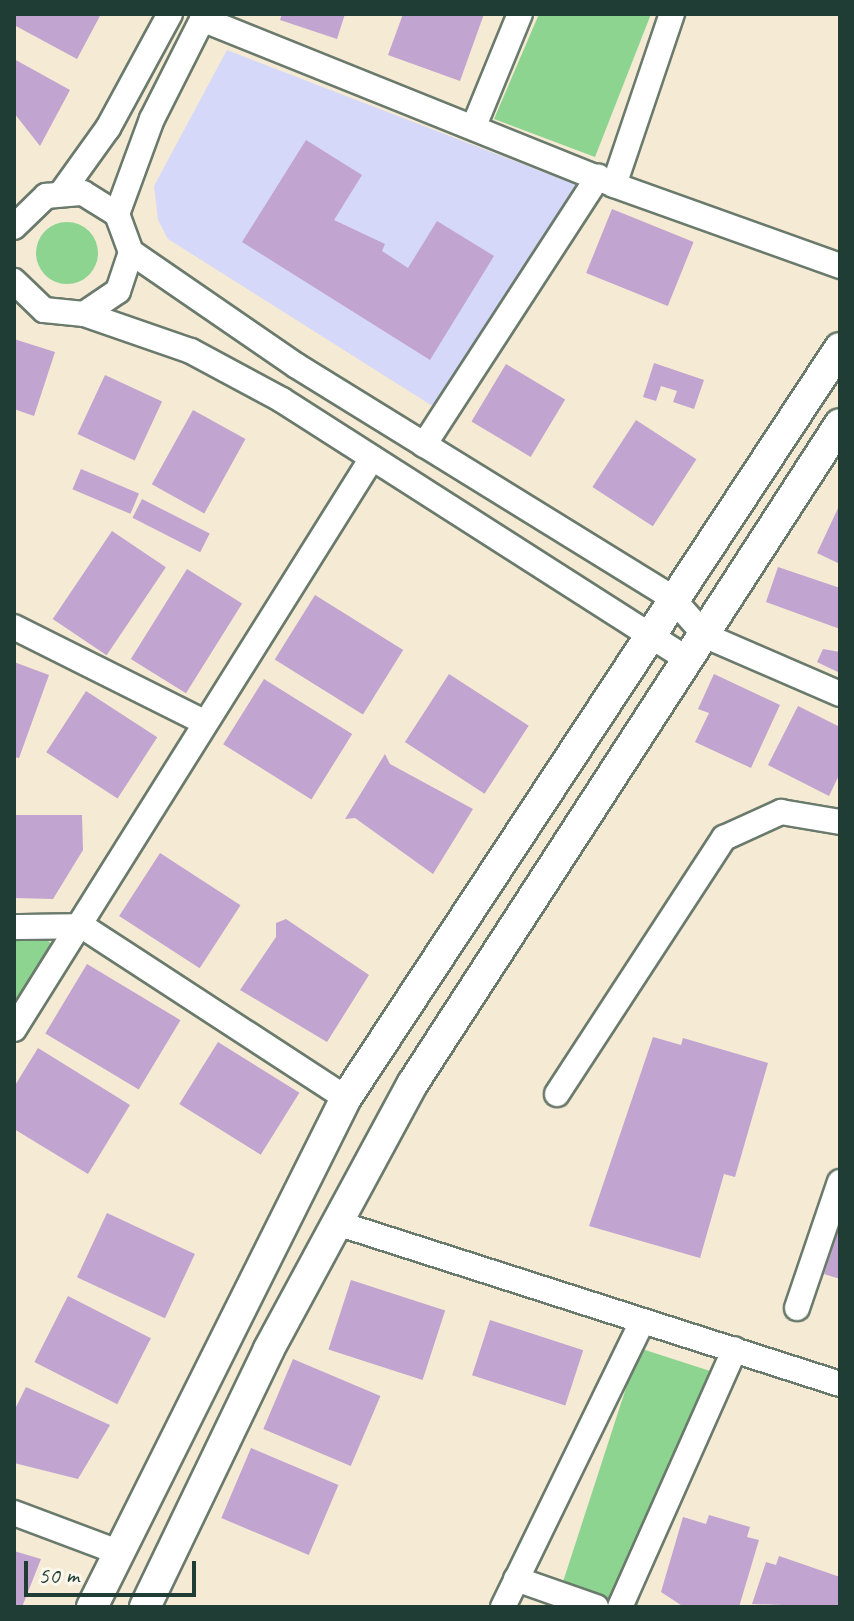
<!DOCTYPE html>
<html>
<head>
<meta charset="utf-8">
<style>
  body { margin:0 }
  #map { position:relative; width:854px; height:1621px; overflow:hidden; background:#f5ead4; font-family:Caveat,sans-serif }
  div>[style] { position:absolute }
  .built>* { inset:0; background:#d5d8f9 }
  .green>* { inset:0; background:#8cd490; transform-origin:0 0 }
  .round { border-radius:50% }
  .building>* { inset:0; background:#c1a4d0; transform-origin:0 0 }
  .roads { filter:drop-shadow(2px 0 #6a7a6c) drop-shadow(-2px 0 #6a7a6c) drop-shadow(0 2px #6a7a6c) drop-shadow(0 -2px #6a7a6c) }
  .minor>* { height:24px; margin:-12px; padding:0 12px; transform-origin:12px; border-radius:12px; background:#fff }
  .major>* { height:30px; margin:-15px; padding:0 15px; transform-origin:15px; border-radius:15px; background:#fff }
  span { translate:-50% -50%; white-space:nowrap; text-align:center; line-height:1.15; -webkit-text-stroke:6px #fbf7ec; paint-order:stroke }
  .frame { position:absolute; inset:0; border:16px solid #1f3d34; pointer-events:none }
  .scale { position:absolute; left:24px; top:1561px; width:172px; height:36px; box-sizing:border-box; border:4px solid #1f3d34; border-top:0; padding-left:10px; font-size:24px; line-height:28px; white-space:nowrap; color:#1f3d34; -webkit-text-stroke:6px #fbf7ec; paint-order:stroke }
</style>
</head>
<body>
<div id="map">
  <div class="built">
    <div style="clip-path:polygon(227px 50px,577px 185px,434px 407px,168px 239px,158px 220px,154px 186px)"></div>
  </div>
  <div class="green">
    <div style="clip-path:polygon(539px 14px,651px 14px,595px 157px,494px 119px)"></div>
    <div class="round" style="left:36px;top:222px;width:62px;height:62px"></div>
    <div style="clip-path:polygon(46px 939px,53px 945px,14px 1017px,14px 940px)"></div>
    <div style="left:639px;top:1348px;width:78px;height:248px;rotate:18deg"></div>
  </div>
  <div class="building">
    <div style="clip-path:polygon(14px 14px,101px 14px,77px 59px,14px 25px)"></div>
    <div style="clip-path:polygon(282px 14px,345px 14px,337px 39px,280px 20px)"></div>
    <div style="clip-path:polygon(403px 14px,484px 14px,460px 81px,388px 55px)"></div>
    <div style="clip-path:polygon(14px 59px,70px 90px,40px 146px,14px 113px)"></div>
    <div style="clip-path:polygon(306px 140px,362px 175px,334px 220px,385px 244px,382px 251px,408px 268px,437px 221px,494px 256px,430px 360px,242px 242px)"></div>
    <div style="left:612px;top:209px;width:88px;height:69px;rotate:22deg"></div>
    <div style="clip-path:polygon(14px 339px,55px 352px,34px 416px,14px 409px)"></div>
    <div style="clip-path:polygon(654px 363px,704px 380px,694px 409px,673px 402px,677px 391px,661px 386px,656px 401px,643px 397px)"></div>
    <div style="left:506px;top:364px;width:69px;height:67px;rotate:31deg"></div>
    <div style="left:105px;top:375px;width:63px;height:65px;rotate:25deg"></div>
    <div style="left:193px;top:410px;width:60px;height:85px;rotate:29deg"></div>
    <div style="left:636px;top:420px;width:72px;height:80px;rotate:33deg"></div>
    <div style="left:81px;top:469px;width:63px;height:22px;rotate:23deg"></div>
    <div style="left:142px;top:499px;width:76px;height:21px;rotate:27deg"></div>
    <div style="clip-path:polygon(840px 504px,840px 564px,817px 553px)"></div>
    <div style="left:112px;top:531px;width:65px;height:106px;rotate:34deg"></div>
    <div style="clip-path:polygon(778px 567px,840px 588px,840px 629px,766px 602px)"></div>
    <div style="left:187px;top:569px;width:65px;height:106px;rotate:32deg"></div>
    <div style="left:315px;top:595px;width:104px;height:76px;rotate:32deg"></div>
    <div style="clip-path:polygon(823px 649px,840px 652px,840px 673px,817px 662px)"></div>
    <div style="clip-path:polygon(14px 662px,49px 675px,19px 758px,14px 757px)"></div>
    <div style="left:449px;top:674px;width:95px;height:81px;rotate:33deg"></div>
    <div style="clip-path:polygon(714px 674px,780px 705px,751px 768px,695px 742px,709px 713px,698px 709px)"></div>
    <div style="left:264px;top:679px;width:104px;height:77px;rotate:32deg"></div>
    <div style="left:86px;top:691px;width:85px;height:73px;rotate:33deg"></div>
    <div style="clip-path:polygon(798px 706px,840px 727px,840px 773px,829px 796px,768px 765px)"></div>
    <div style="clip-path:polygon(385px 754px,390px 764px,473px 809px,433px 874px,355px 818px,345px 819px)"></div>
    <div style="clip-path:polygon(14px 815px,82px 815px,83px 850px,53px 899px,14px 898px)"></div>
    <div style="left:160px;top:853px;width:96px;height:75px;rotate:33deg"></div>
    <div style="clip-path:polygon(286px 919px,369px 975px,327px 1042px,240px 990px,276px 937px,276px 923px)"></div>
    <div style="left:87px;top:964px;width:109px;height:81px;rotate:31deg"></div>
    <div style="clip-path:polygon(653px 1037px,681px 1045px,683px 1038px,768px 1063px,735px 1177px,724px 1174px,700px 1258px,589px 1226px)"></div>
    <div style="left:218px;top:1042px;width:96px;height:73px;rotate:32deg"></div>
    <div style="clip-path:polygon(38px 1048px,130px 1105px,88px 1174px,14px 1129px,14px 1087px)"></div>
    <div style="left:107px;top:1213px;width:97px;height:71px;rotate:25deg"></div>
    <div style="clip-path:polygon(839px 1227px,840px 1227px,840px 1279px,824px 1274px)"></div>
    <div style="left:351px;top:1280px;width:99px;height:73px;rotate:18deg"></div>
    <div style="left:68px;top:1296px;width:93px;height:74px;rotate:27deg"></div>
    <div style="left:490px;top:1320px;width:98px;height:58px;rotate:18deg"></div>
    <div style="left:293px;top:1359px;width:95px;height:76px;rotate:23deg"></div>
    <div style="clip-path:polygon(26px 1387px,110px 1425px,78px 1479px,14px 1463px,14px 1411px)"></div>
    <div style="left:251px;top:1448px;width:95px;height:76px;rotate:23deg"></div>
    <div style="clip-path:polygon(709px 1515px,750px 1527px,747px 1537px,759px 1540px,739px 1607px,684px 1607px,661px 1592px,683px 1517px,706px 1524px)"></div>
    <div style="clip-path:polygon(14px 1551px,41px 1559px,22px 1607px,14px 1607px)"></div>
    <div style="clip-path:polygon(779px 1556px,840px 1577px,840px 1607px,752px 1604px,766px 1562px,776px 1565px)"></div>
  </div>
  <div class="roads">
    <div class="minor">
      <div style="left:202px;top:19px;width:444px;rotate:21.9deg"></div>
      <div style="left:614px;top:185px;width:240px;rotate:19.7deg"></div>
      <div style="left:474px;top:126px;width:121px;rotate:-67.7deg"></div>
      <div style="left:614px;top:185px;width:181px;rotate:-71.3deg"></div>
      <div style="left:62px;top:192px;width:79px;rotate:-54.3deg"></div>
      <div style="left:108px;top:128px;width:130px;rotate:-61.5deg"></div>
      <div style="left:117px;top:214px;width:101px;rotate:-69.8deg"></div>
      <div style="left:152px;top:119px;width:118px;rotate:-63.2deg"></div>
      <div style="left:14px;top:227px;width:45px;rotate:-44.1deg"></div>
      <div style="left:46px;top:196px;width:37px;rotate:-5deg"></div>
      <div style="left:83px;top:193px;width:40px;rotate:32deg"></div>
      <div style="left:117px;top:214px;width:40px;rotate:69.8deg"></div>
      <div style="left:131px;top:252px;width:41px;rotate:108.4deg"></div>
      <div style="left:118px;top:291px;width:41px;rotate:145.9deg"></div>
      <div style="left:84px;top:314px;width:40px;rotate:-174.3deg"></div>
      <div style="left:44px;top:310px;width:42px;rotate:-136deg"></div>
      <div style="left:131px;top:252px;width:201px;rotate:34.5deg"></div>
      <div style="left:297px;top:366px;width:441px;rotate:31.7deg"></div>
      <div style="left:672px;top:598px;width:51px;rotate:48.2deg"></div>
      <div style="left:706px;top:636px;width:146px;rotate:23.4deg"></div>
      <div style="left:84px;top:314px;width:113px;rotate:19.1deg"></div>
      <div style="left:191px;top:351px;width:103px;rotate:28.3deg"></div>
      <div style="left:282px;top:400px;width:482px;rotate:32.6deg"></div>
      <div style="left:424px;top:445px;width:320px;rotate:-57deg"></div>
      <div style="left:14px;top:627px;width:212px;rotate:26.6deg"></div>
      <div style="left:14px;top:927px;width:68px;rotate:-0.8deg"></div>
      <div style="left:82px;top:926px;width:315px;rotate:33.1deg"></div>
      <div style="left:14px;top:1029px;width:674px;rotate:-57.91deg"></div>
      <div style="left:557px;top:1094px;width:306px;rotate:-56.9deg"></div>
      <div style="left:724px;top:838px;width:63px;rotate:-24.5deg"></div>
      <div style="left:781px;top:812px;width:60px;rotate:9.6deg"></div>
      <div style="left:337px;top:1223px;width:528px;rotate:17.75deg"></div>
      <div style="left:797px;top:1308px;width:133px;rotate:-71.2deg"></div>
      <div style="left:14px;top:1513px;width:111px;rotate:20.6deg"></div>
      <div style="left:516px;top:1579px;width:85px;rotate:19.3deg"></div>
      <div style="left:503px;top:1607px;width:317px;rotate:-64deg"></div>
      <div style="left:620px;top:1607px;width:282px;rotate:-66deg"></div>
    </div>
    <div class="major">
      <div style="left:92px;top:1607px;width:569px;rotate:-63.48deg"></div>
      <div style="left:346px;top:1098px;width:898px;rotate:-56.63deg"></div>
      <div style="left:145px;top:1607px;width:286px;rotate:-64.3deg"></div>
      <div style="left:269px;top:1349px;width:302px;rotate:-61.6deg"></div>
      <div style="left:413px;top:1083px;width:785px;rotate:-57.06deg"></div>
    </div>
  </div>
  <div class="frame"></div>
  <div class="scale">50 m</div>
</div>
</body>
</html>
